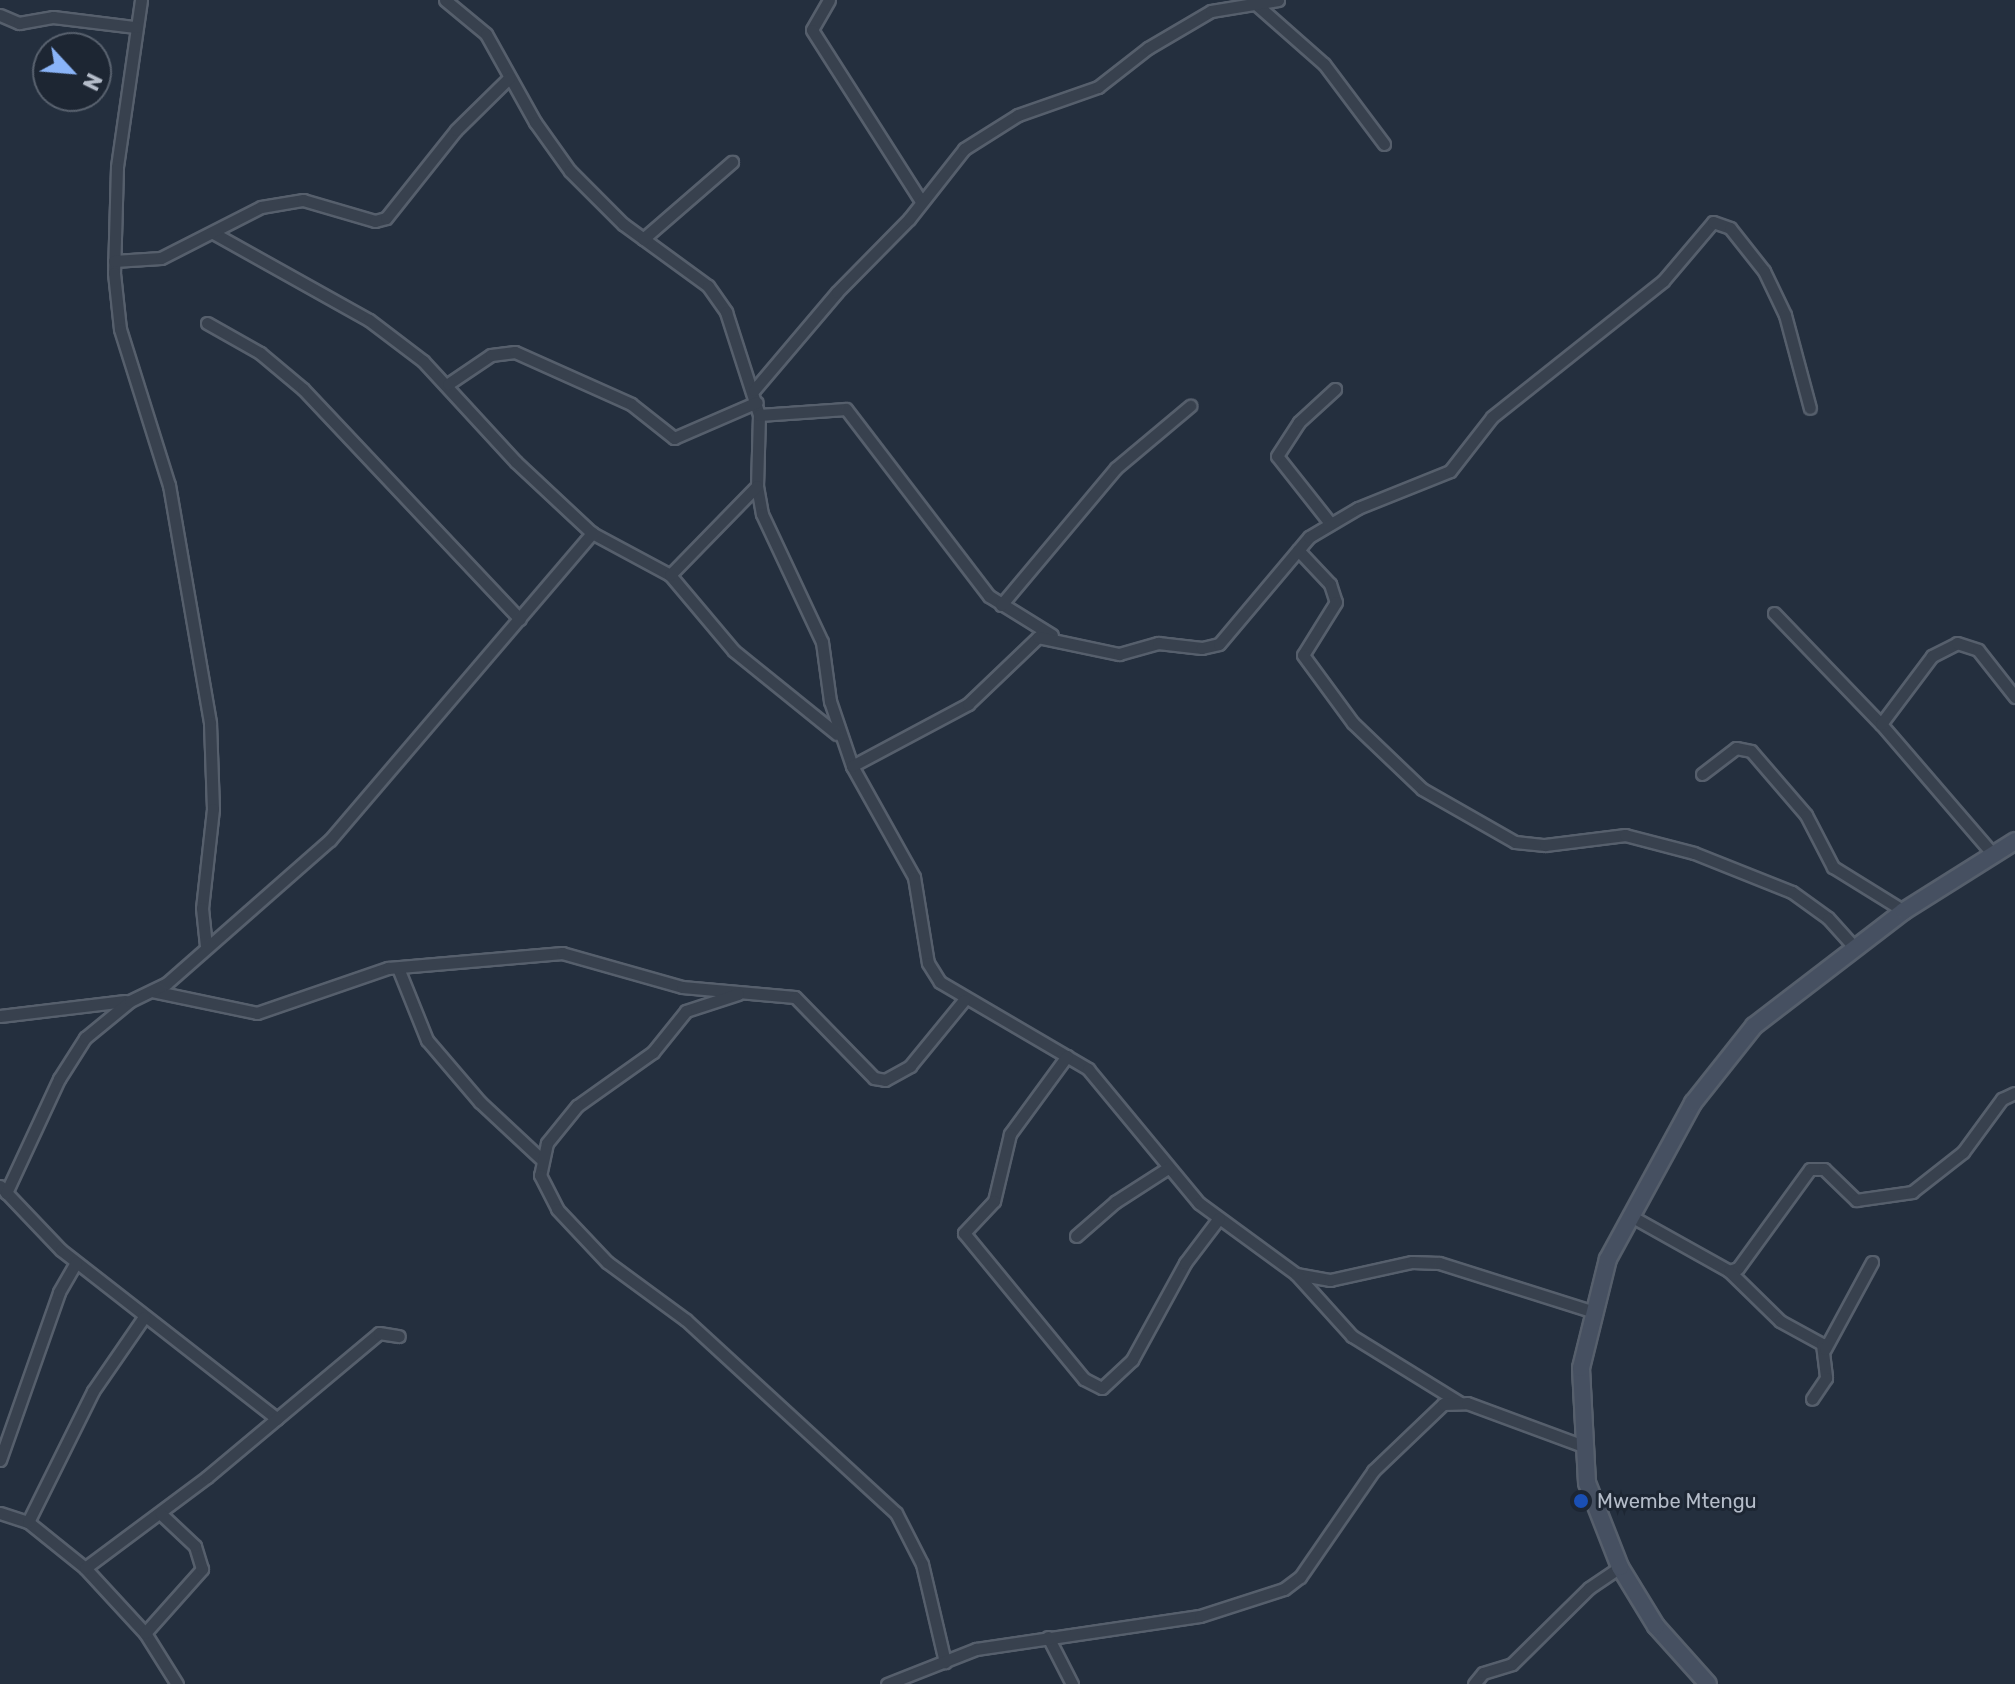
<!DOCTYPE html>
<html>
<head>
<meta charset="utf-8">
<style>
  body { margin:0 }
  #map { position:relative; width:2015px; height:1684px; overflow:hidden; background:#242f3e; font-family:Rubik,sans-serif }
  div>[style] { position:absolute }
  .roads { filter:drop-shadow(2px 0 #565f6c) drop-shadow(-2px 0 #565f6c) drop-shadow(0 2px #565f6c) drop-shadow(0 -2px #565f6c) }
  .minor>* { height:11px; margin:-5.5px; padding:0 5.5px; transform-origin:5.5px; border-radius:5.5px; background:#38414e }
  .secondary>* { height:16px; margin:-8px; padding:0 8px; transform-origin:8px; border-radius:8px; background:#465061 }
  .dots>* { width:22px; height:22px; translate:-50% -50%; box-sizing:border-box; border:4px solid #1d2633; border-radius:50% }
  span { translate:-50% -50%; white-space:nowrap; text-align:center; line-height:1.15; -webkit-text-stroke:6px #1d2633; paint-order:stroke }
  .poi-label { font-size:20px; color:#b4bcc9 }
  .left { translate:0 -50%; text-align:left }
  .north { position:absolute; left:32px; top:32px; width:80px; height:80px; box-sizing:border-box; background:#1d2633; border:2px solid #59626f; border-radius:50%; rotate:116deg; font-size:22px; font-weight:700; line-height:32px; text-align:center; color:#b4bcc9 }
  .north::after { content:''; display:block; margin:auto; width:28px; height:36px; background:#8ab4f8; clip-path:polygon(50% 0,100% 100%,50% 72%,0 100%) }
</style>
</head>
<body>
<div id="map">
  <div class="roads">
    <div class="minor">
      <div style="left:141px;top:0;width:169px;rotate:98.2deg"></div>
      <div style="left:117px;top:167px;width:106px;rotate:91.6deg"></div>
      <div style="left:114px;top:273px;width:56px;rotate:83.9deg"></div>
      <div style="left:120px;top:329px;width:164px;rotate:72.6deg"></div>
      <div style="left:169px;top:485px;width:242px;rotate:80.2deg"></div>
      <div style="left:210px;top:723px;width:86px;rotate:88deg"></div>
      <div style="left:213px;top:809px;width:100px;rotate:96.3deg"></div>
      <div style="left:202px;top:908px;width:39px;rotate:84deg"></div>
      <div style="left:445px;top:0;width:53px;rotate:39.7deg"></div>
      <div style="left:486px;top:34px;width:101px;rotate:60.9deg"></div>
      <div style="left:535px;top:122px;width:60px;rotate:54.5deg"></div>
      <div style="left:570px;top:171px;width:75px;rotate:45deg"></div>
      <div style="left:623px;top:224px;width:105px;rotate:36.1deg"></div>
      <div style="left:708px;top:286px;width:32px;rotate:55deg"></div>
      <div style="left:726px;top:312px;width:108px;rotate:72.2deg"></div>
      <div style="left:759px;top:415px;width:71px;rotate:91.6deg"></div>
      <div style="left:757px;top:486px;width:28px;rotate:80deg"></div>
      <div style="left:762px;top:514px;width:141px;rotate:64.9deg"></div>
      <div style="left:822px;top:642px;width:60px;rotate:82.3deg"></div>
      <div style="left:830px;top:701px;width:69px;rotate:71.3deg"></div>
      <div style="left:852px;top:766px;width:127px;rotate:60.8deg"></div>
      <div style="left:914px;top:877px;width:87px;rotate:80.8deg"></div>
      <div style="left:928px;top:963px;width:22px;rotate:58deg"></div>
      <div style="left:940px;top:982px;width:172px;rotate:30.4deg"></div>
      <div style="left:1088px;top:1069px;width:174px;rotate:50.4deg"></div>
      <div style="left:1199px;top:1203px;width:120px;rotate:36.2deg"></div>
      <div style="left:1296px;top:1274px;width:35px;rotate:10deg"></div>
      <div style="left:1330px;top:1280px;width:84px;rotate:-12.4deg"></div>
      <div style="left:1412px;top:1262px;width:27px;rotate:2deg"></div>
      <div style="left:1439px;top:1263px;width:159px;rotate:17.5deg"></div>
      <div style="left:829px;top:0;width:34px;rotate:120deg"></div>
      <div style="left:812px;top:30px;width:203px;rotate:57.5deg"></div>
      <div style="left:1257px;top:5px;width:89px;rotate:41.4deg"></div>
      <div style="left:1324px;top:64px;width:100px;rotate:53.1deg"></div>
      <div style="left:0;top:15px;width:21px;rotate:23deg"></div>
      <div style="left:19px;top:23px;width:35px;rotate:-10deg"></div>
      <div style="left:53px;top:17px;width:83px;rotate:7deg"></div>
      <div style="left:215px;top:234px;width:176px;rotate:29.2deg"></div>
      <div style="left:369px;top:320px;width:68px;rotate:37.2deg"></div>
      <div style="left:423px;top:361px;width:137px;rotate:47.4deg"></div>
      <div style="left:516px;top:462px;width:104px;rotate:43.1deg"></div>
      <div style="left:592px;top:533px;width:89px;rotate:28.3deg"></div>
      <div style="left:670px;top:575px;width:99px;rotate:49.9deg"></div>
      <div style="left:734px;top:651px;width:132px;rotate:38.9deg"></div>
      <div style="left:643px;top:239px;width:118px;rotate:-40.9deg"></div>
      <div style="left:114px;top:261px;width:47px;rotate:-3.7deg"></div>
      <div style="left:161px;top:258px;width:112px;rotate:-27deg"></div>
      <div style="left:261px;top:207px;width:43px;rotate:-9.5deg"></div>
      <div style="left:303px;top:200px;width:75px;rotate:16.3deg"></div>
      <div style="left:375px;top:221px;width:11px;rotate:-15deg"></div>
      <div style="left:386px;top:218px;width:112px;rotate:-51.5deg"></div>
      <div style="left:456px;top:130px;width:74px;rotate:-44.5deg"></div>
      <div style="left:207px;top:323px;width:61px;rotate:29.5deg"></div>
      <div style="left:260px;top:353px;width:56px;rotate:39.9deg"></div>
      <div style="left:303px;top:389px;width:316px;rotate:46.7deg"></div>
      <div style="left:448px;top:384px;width:52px;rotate:-34deg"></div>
      <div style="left:491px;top:355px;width:24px;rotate:-7deg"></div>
      <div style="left:515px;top:352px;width:127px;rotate:24.1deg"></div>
      <div style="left:631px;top:404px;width:55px;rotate:38.3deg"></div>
      <div style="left:674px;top:438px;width:90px;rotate:-23.4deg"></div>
      <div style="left:754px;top:390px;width:128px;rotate:-49.7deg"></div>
      <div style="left:837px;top:292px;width:103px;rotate:-45.4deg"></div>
      <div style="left:909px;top:219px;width:89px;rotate:-51.8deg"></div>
      <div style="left:964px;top:149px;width:64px;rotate:-32.2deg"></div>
      <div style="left:1018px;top:115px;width:85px;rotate:-19.3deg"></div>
      <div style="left:1098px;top:87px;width:63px;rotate:-38deg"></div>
      <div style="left:1148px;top:48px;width:73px;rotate:-30.4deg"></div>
      <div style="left:1211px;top:11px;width:68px;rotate:-9.3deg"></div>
      <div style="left:759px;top:415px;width:87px;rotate:-3.9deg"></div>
      <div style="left:846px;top:409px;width:235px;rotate:52.6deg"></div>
      <div style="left:989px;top:596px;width:74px;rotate:31.8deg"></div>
      <div style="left:1330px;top:523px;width:85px;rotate:-128.3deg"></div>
      <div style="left:1277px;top:456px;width:40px;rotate:-57.1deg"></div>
      <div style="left:1299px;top:422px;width:49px;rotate:-42.5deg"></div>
      <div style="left:1298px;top:550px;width:47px;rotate:46.7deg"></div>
      <div style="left:1330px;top:584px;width:19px;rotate:72deg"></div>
      <div style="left:1336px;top:602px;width:62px;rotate:121.9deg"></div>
      <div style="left:1303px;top:655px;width:84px;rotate:53.7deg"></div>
      <div style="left:1353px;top:723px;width:95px;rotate:43.7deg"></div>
      <div style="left:1422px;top:789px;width:107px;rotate:29.7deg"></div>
      <div style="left:1515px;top:842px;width:30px;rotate:6deg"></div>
      <div style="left:1545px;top:845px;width:81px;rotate:-7.1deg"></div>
      <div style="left:1625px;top:835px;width:71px;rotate:14.6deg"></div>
      <div style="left:1694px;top:853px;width:105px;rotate:21.7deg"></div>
      <div style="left:1792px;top:892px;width:44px;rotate:35.8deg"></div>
      <div style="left:1828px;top:918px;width:39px;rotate:48deg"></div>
      <div style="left:670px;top:575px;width:124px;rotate:-45.7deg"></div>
      <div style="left:1001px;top:605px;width:179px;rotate:-50deg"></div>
      <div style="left:1116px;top:468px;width:97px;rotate:-40deg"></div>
      <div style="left:1774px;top:613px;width:154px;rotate:46.1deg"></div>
      <div style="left:1881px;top:724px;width:172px;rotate:49.3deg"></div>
      <div style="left:1881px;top:724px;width:85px;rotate:-53.1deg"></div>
      <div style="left:1932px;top:656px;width:28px;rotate:-27deg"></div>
      <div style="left:1957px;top:643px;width:22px;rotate:18deg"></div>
      <div style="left:1978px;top:650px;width:60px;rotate:51.8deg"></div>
      <div style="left:852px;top:766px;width:132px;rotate:-28.1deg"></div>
      <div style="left:968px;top:704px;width:97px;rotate:-43.7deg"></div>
      <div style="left:1038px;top:637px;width:83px;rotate:11.9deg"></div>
      <div style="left:1119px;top:654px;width:41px;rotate:-15.8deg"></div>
      <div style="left:1158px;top:643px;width:44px;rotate:6.5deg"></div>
      <div style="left:1202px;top:648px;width:17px;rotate:-13deg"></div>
      <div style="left:1219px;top:644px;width:140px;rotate:-49.9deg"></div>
      <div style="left:1309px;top:537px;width:57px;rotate:-30.6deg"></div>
      <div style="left:1358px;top:508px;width:99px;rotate:-21.9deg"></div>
      <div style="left:1450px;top:471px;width:68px;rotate:-52.1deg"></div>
      <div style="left:1492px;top:417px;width:218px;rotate:-38.5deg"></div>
      <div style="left:1663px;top:281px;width:77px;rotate:-49.7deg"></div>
      <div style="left:1713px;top:222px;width:18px;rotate:19deg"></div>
      <div style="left:1730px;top:228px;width:55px;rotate:51.7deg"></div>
      <div style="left:1764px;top:271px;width:49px;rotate:64.5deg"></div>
      <div style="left:1785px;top:315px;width:96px;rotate:75deg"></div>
      <div style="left:1702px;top:774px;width:43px;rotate:-37.4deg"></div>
      <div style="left:1736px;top:748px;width:15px;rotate:11deg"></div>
      <div style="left:1751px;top:751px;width:84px;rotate:49.3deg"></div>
      <div style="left:1806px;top:815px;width:59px;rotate:62.6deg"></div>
      <div style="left:1833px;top:867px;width:84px;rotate:31.8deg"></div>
      <div style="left:398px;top:968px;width:78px;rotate:68.1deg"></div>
      <div style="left:427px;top:1040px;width:82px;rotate:49.5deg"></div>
      <div style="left:480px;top:1102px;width:82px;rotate:43deg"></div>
      <div style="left:152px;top:991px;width:107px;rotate:11.8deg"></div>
      <div style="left:257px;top:1013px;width:139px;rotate:-19deg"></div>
      <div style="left:388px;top:968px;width:175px;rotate:-4.9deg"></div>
      <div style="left:562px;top:953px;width:125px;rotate:15.8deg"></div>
      <div style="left:682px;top:987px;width:113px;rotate:5.1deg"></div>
      <div style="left:795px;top:997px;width:113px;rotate:45.7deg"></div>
      <div style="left:874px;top:1078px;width:11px;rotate:10deg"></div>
      <div style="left:885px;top:1080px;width:29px;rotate:-29deg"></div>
      <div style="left:910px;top:1066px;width:85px;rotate:-50.7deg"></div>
      <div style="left:738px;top:994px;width:55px;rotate:161.9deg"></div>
      <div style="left:686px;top:1011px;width:53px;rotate:128.8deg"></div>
      <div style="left:653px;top:1052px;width:93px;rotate:144.6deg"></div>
      <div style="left:577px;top:1106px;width:48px;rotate:129deg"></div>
      <div style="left:547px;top:1143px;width:33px;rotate:102deg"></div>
      <div style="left:540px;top:1175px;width:38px;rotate:63deg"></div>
      <div style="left:557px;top:1209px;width:73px;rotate:46.7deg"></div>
      <div style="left:607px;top:1262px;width:98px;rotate:36.3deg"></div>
      <div style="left:686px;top:1320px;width:285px;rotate:42.6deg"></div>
      <div style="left:896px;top:1513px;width:57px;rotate:63deg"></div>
      <div style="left:922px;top:1564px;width:101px;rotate:76.8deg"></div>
      <div style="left:0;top:1016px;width:126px;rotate:-6.8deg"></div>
      <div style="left:1067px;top:1056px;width:97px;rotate:126.2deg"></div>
      <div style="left:1010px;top:1134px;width:69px;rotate:103.4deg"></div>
      <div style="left:994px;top:1201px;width:44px;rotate:133.2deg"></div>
      <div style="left:964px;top:1233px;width:189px;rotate:50.6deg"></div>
      <div style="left:1084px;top:1379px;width:20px;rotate:27deg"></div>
      <div style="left:1102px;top:1388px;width:41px;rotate:-43deg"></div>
      <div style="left:1132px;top:1360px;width:111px;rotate:-61.3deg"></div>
      <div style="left:1185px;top:1263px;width:56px;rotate:-52.9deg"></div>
      <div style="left:0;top:1186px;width:88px;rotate:46.4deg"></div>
      <div style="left:61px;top:1250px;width:274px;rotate:38deg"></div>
      <div style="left:6px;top:1193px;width:126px;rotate:-65.1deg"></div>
      <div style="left:59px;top:1079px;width:49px;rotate:-57.6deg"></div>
      <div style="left:85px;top:1038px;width:58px;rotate:-39.4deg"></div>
      <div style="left:130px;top:1001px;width:41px;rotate:-25.9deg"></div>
      <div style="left:167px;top:983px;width:217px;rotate:-41.3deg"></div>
      <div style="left:330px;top:840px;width:404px;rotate:-49.5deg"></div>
      <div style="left:1629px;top:1215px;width:115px;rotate:29.2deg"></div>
      <div style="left:1729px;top:1271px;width:9px;rotate:-18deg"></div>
      <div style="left:1738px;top:1268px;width:122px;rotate:-54deg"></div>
      <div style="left:1810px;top:1169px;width:14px"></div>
      <div style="left:1824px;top:1169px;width:45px;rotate:44.1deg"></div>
      <div style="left:1856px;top:1200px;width:57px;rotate:-8.1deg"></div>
      <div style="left:1912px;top:1192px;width:65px;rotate:-38.1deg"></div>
      <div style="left:1963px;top:1152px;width:66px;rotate:-53.7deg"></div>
      <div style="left:2002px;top:1099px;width:14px;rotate:-25deg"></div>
      <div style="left:1076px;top:1236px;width:52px;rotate:-41.1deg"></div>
      <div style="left:1115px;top:1202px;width:63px;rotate:-32.7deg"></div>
      <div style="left:1729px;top:1271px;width:71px;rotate:44.4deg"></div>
      <div style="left:1780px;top:1321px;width:48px;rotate:28.7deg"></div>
      <div style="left:1822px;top:1344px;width:34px;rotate:83deg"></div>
      <div style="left:1826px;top:1378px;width:25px;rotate:124deg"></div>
      <div style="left:1296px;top:1274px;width:84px;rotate:47.9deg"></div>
      <div style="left:1352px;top:1336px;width:126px;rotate:31.7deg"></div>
      <div style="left:1825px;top:1349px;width:99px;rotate:-61.6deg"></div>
      <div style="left:0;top:1460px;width:178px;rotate:-70.6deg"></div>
      <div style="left:59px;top:1292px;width:34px;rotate:-60deg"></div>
      <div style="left:0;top:1513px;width:29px;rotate:18deg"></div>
      <div style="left:28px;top:1522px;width:73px;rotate:38.9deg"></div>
      <div style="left:85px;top:1568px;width:88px;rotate:47.3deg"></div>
      <div style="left:145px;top:1633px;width:60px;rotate:57.9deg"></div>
      <div style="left:28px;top:1522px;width:146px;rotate:-63.6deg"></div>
      <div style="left:93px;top:1391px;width:90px;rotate:-55.4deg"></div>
      <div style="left:85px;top:1568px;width:152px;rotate:-36.7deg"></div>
      <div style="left:207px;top:1477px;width:224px;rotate:-39.9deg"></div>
      <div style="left:379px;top:1333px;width:20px;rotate:9deg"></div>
      <div style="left:145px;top:1633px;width:86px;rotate:-48.3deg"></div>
      <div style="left:202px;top:1569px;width:24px;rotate:-107deg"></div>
      <div style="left:195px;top:1546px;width:47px;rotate:-136.7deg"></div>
      <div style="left:1048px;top:1637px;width:53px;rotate:62.9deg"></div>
      <div style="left:887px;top:1684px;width:96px;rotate:-21.5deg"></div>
      <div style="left:976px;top:1649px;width:226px;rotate:-8.4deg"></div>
      <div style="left:1200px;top:1616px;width:88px;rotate:-17.8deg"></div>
      <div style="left:1284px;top:1589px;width:20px;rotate:-37deg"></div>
      <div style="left:1300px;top:1577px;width:129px;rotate:-55.4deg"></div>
      <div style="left:1373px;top:1471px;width:97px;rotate:-43.7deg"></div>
      <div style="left:1443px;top:1404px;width:24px;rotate:-2deg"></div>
      <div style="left:1467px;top:1403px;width:124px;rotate:20.3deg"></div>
      <div style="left:1474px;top:1684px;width:14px;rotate:-51deg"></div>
      <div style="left:1483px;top:1673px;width:30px;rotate:-17deg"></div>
      <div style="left:1512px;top:1664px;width:108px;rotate:-44.6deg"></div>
      <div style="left:1589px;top:1588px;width:37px;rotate:-34deg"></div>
    </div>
    <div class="secondary">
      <div style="left:1708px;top:1684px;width:78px;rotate:-131.9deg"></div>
      <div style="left:1656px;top:1626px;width:69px;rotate:-121.4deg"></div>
      <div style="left:1620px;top:1567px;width:90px;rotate:-111.4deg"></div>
      <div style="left:1587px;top:1483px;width:115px;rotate:-93deg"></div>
      <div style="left:1581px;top:1368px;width:112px;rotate:-76.1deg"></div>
      <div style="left:1608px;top:1259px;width:178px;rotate:-61.4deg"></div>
      <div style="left:1693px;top:1103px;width:98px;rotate:-51.6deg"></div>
      <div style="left:1754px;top:1026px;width:189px;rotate:-37.5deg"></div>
      <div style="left:1904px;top:911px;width:131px;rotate:-32.2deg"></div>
    </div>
  </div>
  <div class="dots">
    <div style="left:1581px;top:1501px;background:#1a4fb4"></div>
  </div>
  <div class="poi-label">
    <span class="left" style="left:1597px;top:1501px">Mwembe Mtengu</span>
  </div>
  <div class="north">N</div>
</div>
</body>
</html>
